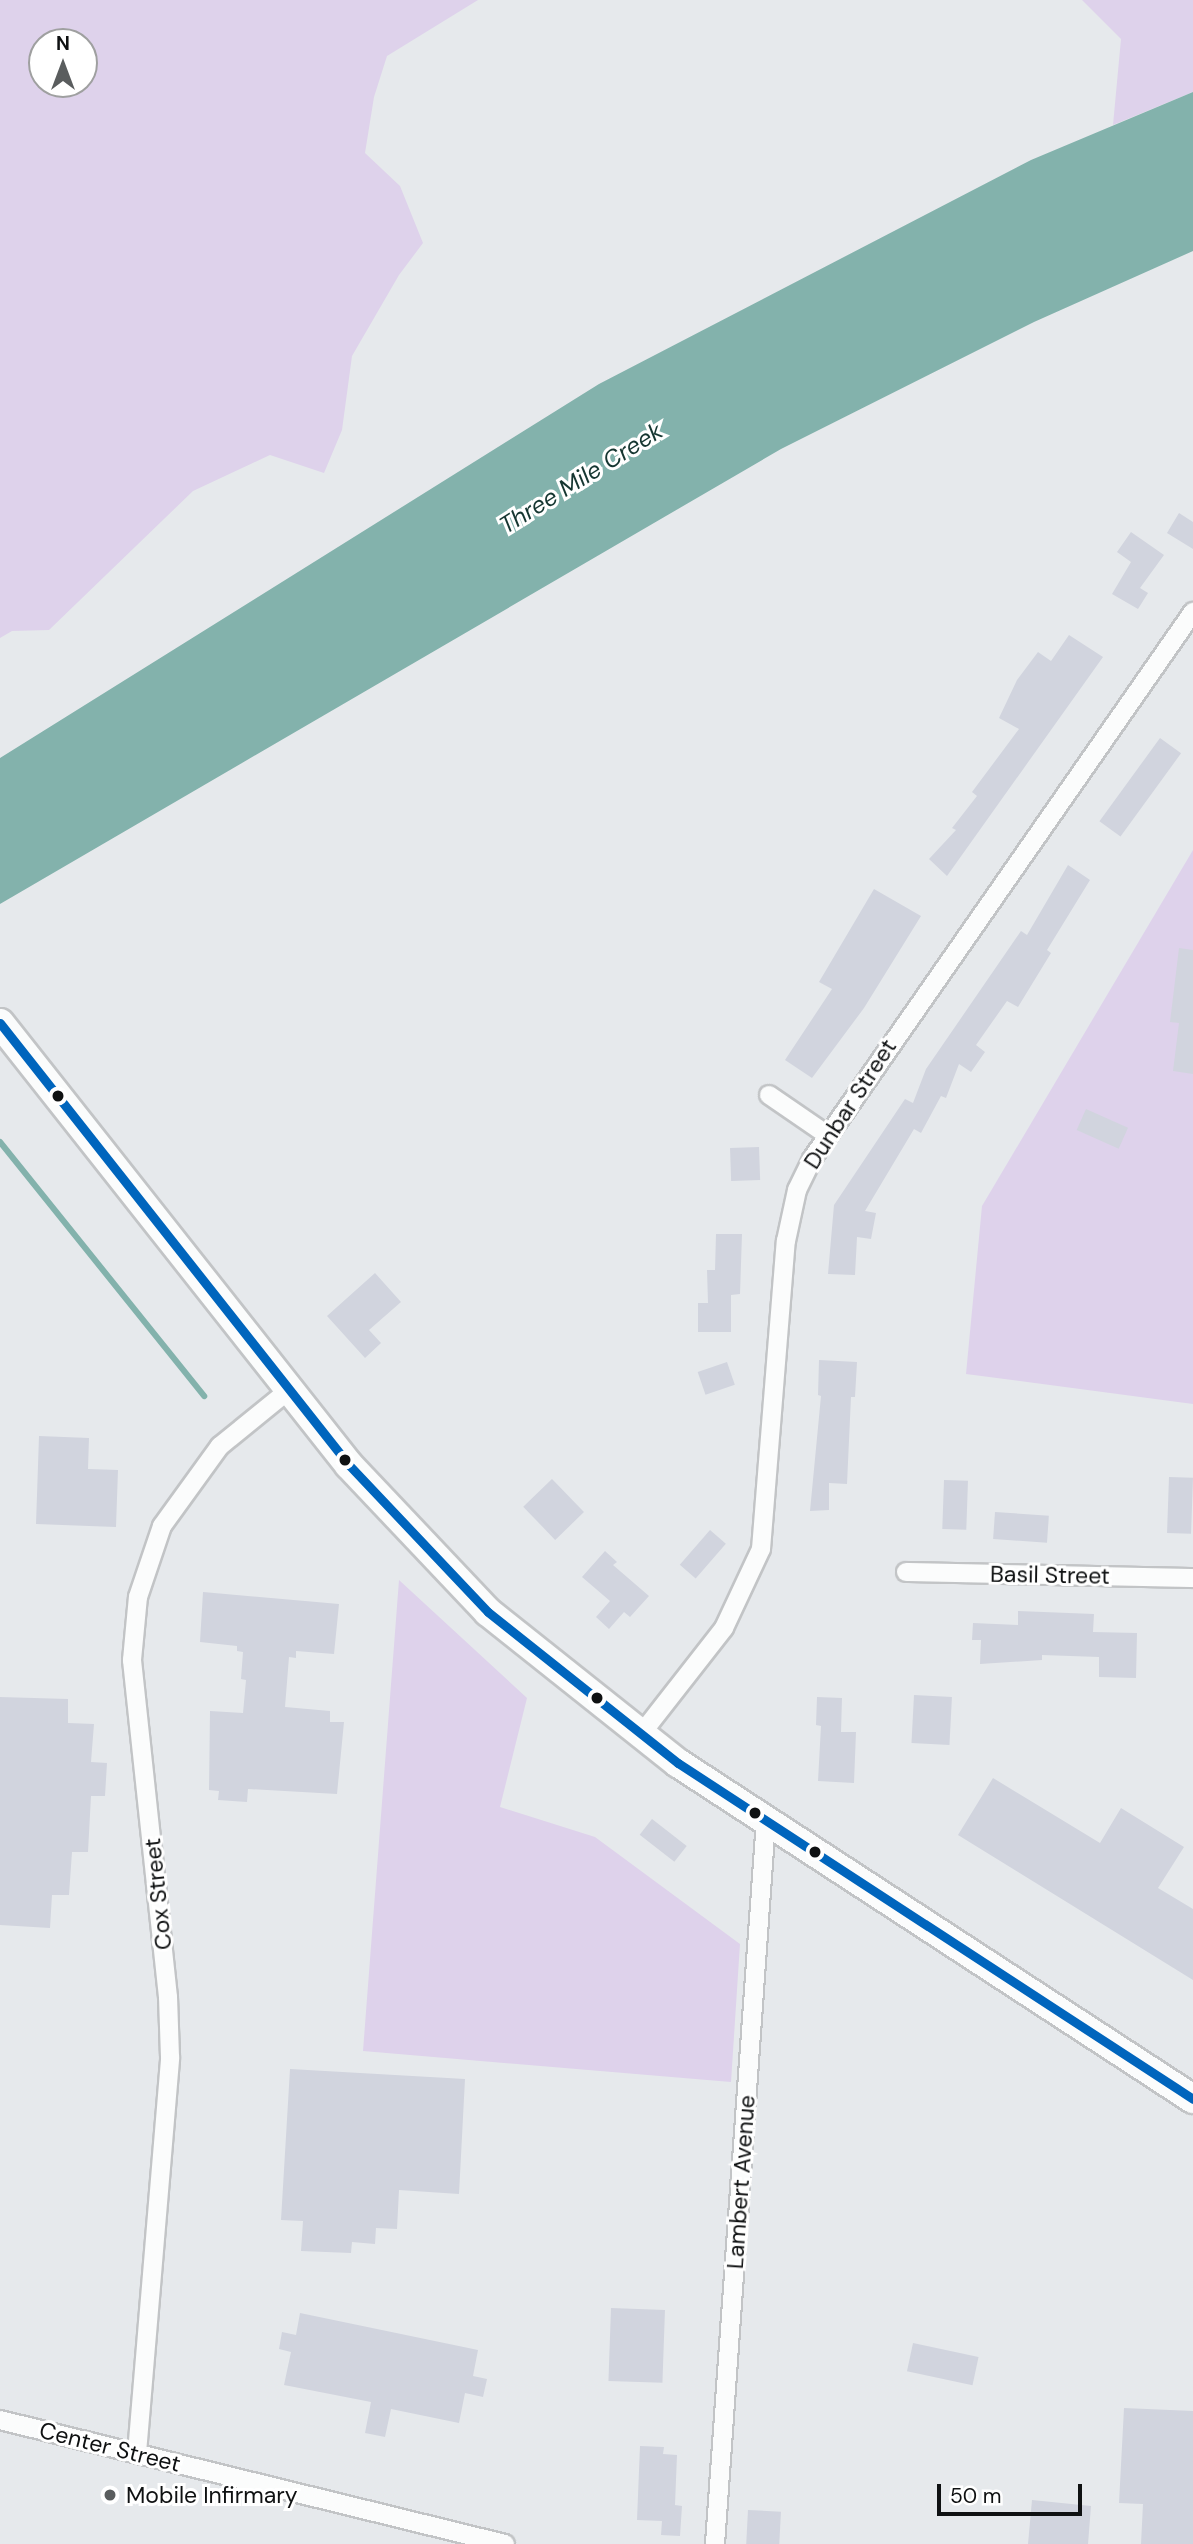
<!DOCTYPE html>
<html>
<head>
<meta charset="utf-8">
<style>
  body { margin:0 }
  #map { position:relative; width:1193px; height:2544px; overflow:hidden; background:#e6e9ec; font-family:"DM Sans",sans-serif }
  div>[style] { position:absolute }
  .green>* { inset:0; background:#ded2eb }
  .water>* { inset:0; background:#83b2ac }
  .stream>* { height:6px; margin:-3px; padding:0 3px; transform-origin:3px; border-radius:3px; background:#83b2ac }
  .building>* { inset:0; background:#d1d4de; transform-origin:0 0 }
  .roads { filter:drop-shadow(2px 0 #c2c4c6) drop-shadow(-2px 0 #c2c4c6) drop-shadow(0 2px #c2c4c6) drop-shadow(0 -2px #c2c4c6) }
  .minor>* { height:18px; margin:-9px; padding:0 9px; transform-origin:9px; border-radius:9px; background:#fbfcfc }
  .primary>* { height:28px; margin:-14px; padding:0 14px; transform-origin:14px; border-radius:14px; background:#fbfcfc }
  .bus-1>* { height:9px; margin:-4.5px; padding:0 4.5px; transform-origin:4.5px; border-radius:4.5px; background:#0065bd }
  .dots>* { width:19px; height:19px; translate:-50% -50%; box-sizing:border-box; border:4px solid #fff; border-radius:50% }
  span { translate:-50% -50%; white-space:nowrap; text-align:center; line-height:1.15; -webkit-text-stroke:6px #fff; paint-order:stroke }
  .street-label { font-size:23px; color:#0f1112 }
  .poi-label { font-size:23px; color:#0f1112 }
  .left { translate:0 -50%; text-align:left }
  .water-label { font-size:24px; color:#153631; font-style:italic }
  .north { position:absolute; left:28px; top:28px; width:70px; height:70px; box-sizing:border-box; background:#fff; border:2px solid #9fa0a0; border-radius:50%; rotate:0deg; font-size:19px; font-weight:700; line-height:28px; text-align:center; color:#0f1112 }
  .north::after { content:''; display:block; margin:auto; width:24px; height:32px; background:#5a5d5e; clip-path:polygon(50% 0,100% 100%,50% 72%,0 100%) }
  .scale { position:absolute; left:937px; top:2484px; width:145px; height:32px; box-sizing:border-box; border:4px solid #0f1112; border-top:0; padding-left:9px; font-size:21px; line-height:24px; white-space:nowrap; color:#0f1112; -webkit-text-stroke:5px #fff; paint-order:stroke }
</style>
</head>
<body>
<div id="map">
  <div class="green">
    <div style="clip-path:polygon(evenodd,0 0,478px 0,387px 56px,374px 97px,365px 153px,400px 186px,423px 243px,399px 275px,352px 356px,342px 430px,324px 473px,270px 455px,193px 491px,49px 630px,12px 631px,0 638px,0 0,42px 42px,84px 42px,84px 84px,42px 84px,42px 42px)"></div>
    <div style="clip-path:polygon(1082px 0,1193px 0,1193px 92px,1113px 125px,1121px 39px)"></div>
    <div style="clip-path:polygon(1193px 850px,1193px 1404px,966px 1374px,982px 1206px)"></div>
    <div style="clip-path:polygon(399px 1580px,527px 1698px,500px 1807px,595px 1837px,740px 1944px,731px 2082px,363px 2051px)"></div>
  </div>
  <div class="water">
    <div style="clip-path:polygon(1193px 92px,1193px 251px,1034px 322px,781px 449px,0 904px,0 758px,599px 384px,1031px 160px)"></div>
  </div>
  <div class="stream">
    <div style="left:0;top:1142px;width:326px;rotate:51.2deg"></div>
  </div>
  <div class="building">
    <div style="clip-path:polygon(1179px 513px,1193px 522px,1193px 549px,1167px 533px)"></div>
    <div style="clip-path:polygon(1131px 532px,1164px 555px,1140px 588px,1148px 593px,1138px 609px,1112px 594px,1131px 562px,1117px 552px)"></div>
    <div style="clip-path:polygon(1069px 635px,1103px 657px,947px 876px,929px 859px,956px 830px,952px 828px,977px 796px,972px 792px,1019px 729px,999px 718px,1017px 680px,1038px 652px,1051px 661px)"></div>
    <div style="left:1160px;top:738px;width:26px;height:103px;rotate:36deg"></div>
    <div style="clip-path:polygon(1068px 865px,1090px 880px,1047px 950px,1051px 953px,1018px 1007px,1007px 1001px,976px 1045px,985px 1052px,971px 1072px,959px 1064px,946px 1098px,941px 1096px,921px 1133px,914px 1129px,865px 1211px,876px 1213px,871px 1239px,857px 1237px,855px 1275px,828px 1274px,834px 1205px,905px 1099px,913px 1103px,926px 1069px,1021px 931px,1027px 935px)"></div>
    <div style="clip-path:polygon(874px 889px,921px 916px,864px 1008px,812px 1078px,785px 1060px,832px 989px,819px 982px)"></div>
    <div style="clip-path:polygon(1179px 948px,1193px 950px,1193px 1074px,1173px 1071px,1179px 1023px,1170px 1022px)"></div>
    <div style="left:1086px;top:1109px;width:46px;height:23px;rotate:24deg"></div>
    <div style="left:759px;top:1147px;width:33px;height:29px;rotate:88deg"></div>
    <div style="clip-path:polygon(716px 1234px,742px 1234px,740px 1294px,731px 1295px,731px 1332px,698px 1332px,698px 1303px,708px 1303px,707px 1270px,715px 1270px)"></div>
    <div style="clip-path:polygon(375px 1273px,401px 1302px,369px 1330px,381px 1343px,365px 1358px,327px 1316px)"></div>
    <div style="clip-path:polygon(819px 1360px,857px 1362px,855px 1397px,851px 1397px,847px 1484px,829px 1483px,829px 1510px,810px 1511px,821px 1396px,818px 1395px)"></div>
    <div style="left:727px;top:1362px;width:24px;height:31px;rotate:71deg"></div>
    <div style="clip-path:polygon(39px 1436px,89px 1438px,88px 1469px,118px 1470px,116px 1527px,36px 1524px)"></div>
    <div style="left:1169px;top:1477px;width:24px;height:56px;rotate:2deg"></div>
    <div style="left:552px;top:1479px;width:46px;height:40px;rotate:46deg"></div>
    <div style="left:944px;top:1480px;width:24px;height:49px;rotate:2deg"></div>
    <div style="left:995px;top:1512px;width:54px;height:27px;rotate:4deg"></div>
    <div style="left:710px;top:1530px;width:21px;height:46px;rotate:41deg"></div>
    <div style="clip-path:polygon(605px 1551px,617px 1562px,613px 1565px,649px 1596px,630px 1617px,624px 1612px,609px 1629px,596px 1617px,610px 1601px,582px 1577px)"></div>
    <div style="clip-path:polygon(203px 1592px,339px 1604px,334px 1654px,296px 1651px,296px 1658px,289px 1657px,285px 1707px,330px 1711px,330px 1722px,344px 1722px,337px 1794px,248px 1789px,247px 1802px,218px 1800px,219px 1791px,209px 1790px,210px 1711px,243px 1713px,246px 1680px,241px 1679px,243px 1652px,237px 1651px,237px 1646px,200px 1642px)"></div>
    <div style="clip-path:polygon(1018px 1611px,1094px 1614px,1093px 1632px,1137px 1633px,1136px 1678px,1099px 1677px,1099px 1657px,1042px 1655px,1042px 1660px,980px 1664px,981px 1640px,972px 1640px,973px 1623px,1018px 1625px)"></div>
    <div style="left:914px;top:1695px;width:38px;height:48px;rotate:3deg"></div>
    <div style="clip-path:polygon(0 1697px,68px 1699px,68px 1723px,94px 1724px,91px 1762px,107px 1763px,105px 1796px,91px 1796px,88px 1852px,72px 1852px,69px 1895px,52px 1895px,50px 1928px,0 1925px)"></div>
    <div style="clip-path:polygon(817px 1697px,842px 1698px,841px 1732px,856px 1732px,854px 1783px,818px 1781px,821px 1726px,816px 1725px)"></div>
    <div style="clip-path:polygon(993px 1778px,1100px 1843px,1121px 1808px,1184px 1847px,1158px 1888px,1193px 1909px,1193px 1980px,958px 1835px)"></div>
    <div style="left:652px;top:1819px;width:44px;height:20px;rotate:38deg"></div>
    <div style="clip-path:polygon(290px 2069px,465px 2079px,459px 2194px,399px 2190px,397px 2229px,376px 2228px,375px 2244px,352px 2242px,351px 2253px,301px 2251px,303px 2221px,281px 2220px)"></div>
    <div style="left:611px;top:2308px;width:54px;height:73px;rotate:2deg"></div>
    <div style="clip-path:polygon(300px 2313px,478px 2350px,473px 2376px,487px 2379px,483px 2397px,465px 2393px,459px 2423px,391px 2409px,385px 2437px,365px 2433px,371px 2402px,284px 2385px,291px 2352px,279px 2349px,282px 2332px,296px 2335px)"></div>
    <div style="left:913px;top:2343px;width:67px;height:29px;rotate:12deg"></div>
    <div style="clip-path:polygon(1124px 2408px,1193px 2411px,1193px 2544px,1141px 2544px,1143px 2504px,1119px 2503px)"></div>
    <div style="clip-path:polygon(640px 2446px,664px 2447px,663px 2454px,677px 2455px,675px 2505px,682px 2506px,680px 2536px,661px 2535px,662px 2521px,637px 2520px)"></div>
    <div style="clip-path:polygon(1032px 2500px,1091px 2506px,1088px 2544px,1028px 2544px)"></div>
    <div style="left:748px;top:2510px;width:33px;height:34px;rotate:3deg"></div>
  </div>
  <div class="roads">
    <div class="minor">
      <div style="left:769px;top:1095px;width:69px;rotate:34.4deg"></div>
      <div style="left:906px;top:1572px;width:287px;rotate:1.2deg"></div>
      <div style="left:642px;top:1733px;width:133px;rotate:-52deg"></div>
      <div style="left:724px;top:1628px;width:87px;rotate:-64.9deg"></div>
      <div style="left:761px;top:1549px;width:309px;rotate:-85.4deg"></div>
      <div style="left:786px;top:1241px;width:52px;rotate:-77.8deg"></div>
      <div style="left:797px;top:1190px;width:34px;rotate:-64deg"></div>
      <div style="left:812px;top:1159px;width:667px;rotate:-55.14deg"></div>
      <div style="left:0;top:2420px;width:520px;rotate:13.8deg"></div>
      <div style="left:137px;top:2453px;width:397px;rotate:-85.2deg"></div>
      <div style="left:170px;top:2057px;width:60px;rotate:-91.9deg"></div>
      <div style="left:168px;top:1997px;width:339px;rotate:-96.1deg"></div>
      <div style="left:132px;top:1660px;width:63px;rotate:-84.6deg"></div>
      <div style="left:138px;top:1597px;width:75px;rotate:-71.3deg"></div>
      <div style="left:162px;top:1526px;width:99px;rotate:-54.1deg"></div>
      <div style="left:220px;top:1446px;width:89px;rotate:-39.1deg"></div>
      <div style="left:715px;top:2544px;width:725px;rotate:-85.97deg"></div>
    </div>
    <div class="primary">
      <div style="left:0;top:1023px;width:563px;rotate:51.71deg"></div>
      <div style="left:349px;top:1465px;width:202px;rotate:46.6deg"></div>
      <div style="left:488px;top:1612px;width:243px;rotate:38.5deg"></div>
      <div style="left:678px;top:1763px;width:615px;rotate:33.12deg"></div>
    </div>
  </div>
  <div class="bus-1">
    <div style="left:0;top:1023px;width:563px;rotate:51.71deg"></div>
    <div style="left:349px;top:1465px;width:202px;rotate:46.6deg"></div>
    <div style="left:488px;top:1612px;width:243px;rotate:38.5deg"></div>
    <div style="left:678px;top:1763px;width:615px;rotate:33.12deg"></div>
  </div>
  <div class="dots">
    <div style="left:58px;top:1096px;background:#0f1112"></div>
    <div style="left:345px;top:1460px;background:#0f1112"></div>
    <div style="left:597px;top:1698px;background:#0f1112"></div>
    <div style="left:755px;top:1813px;background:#0f1112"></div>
    <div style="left:815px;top:1852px;background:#0f1112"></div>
    <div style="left:110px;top:2495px;background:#5a5d5e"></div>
  </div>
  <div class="street-label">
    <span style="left:850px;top:1104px;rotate:-57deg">Dunbar Street</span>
    <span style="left:1050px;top:1575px;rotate:1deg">Basil Street</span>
    <span style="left:158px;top:1894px;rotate:-96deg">Cox Street</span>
    <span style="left:741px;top:2182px;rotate:-86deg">Lambert Avenue</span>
    <span style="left:110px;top:2447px;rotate:14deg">Center Street</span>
  </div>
  <div class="poi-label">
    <span class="left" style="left:126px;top:2495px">Mobile Infirmary</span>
  </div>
  <div class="water-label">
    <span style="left:581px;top:478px;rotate:-32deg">Three Mile Creek</span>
  </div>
  <div class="north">N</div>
  <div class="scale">50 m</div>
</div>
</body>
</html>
